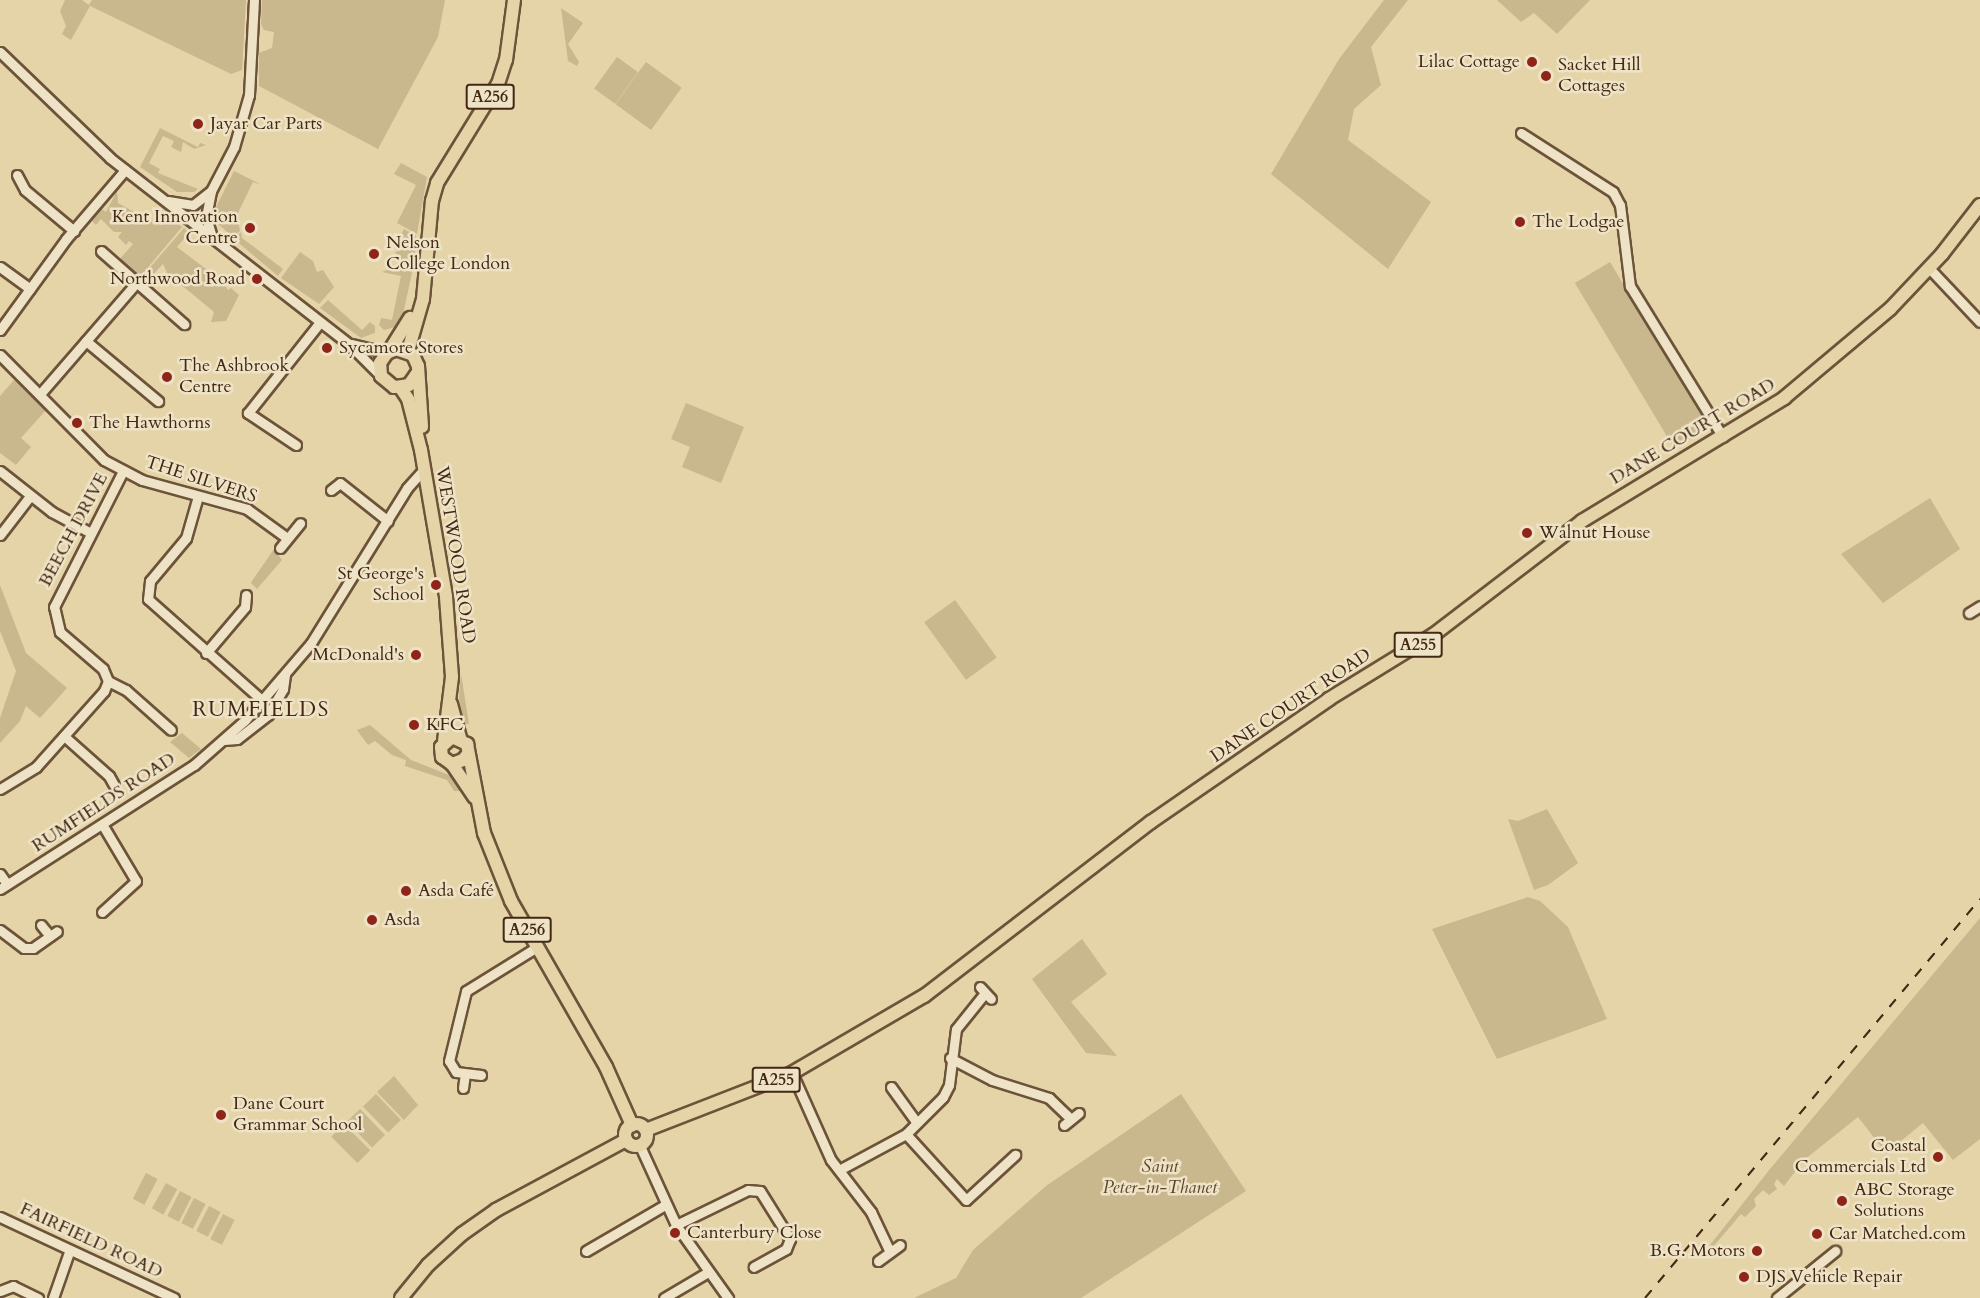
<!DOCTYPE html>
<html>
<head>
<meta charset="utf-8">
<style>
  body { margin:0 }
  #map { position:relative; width:1980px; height:1298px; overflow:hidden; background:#e5d4a7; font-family:Cardo,serif }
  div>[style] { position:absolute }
  .green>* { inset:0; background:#c9b78e; transform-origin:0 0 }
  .roads { filter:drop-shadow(2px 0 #6c5339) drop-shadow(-2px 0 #6c5339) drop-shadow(0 2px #6c5339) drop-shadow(0 -2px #6c5339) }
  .minor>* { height:9px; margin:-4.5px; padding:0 4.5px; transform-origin:4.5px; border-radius:4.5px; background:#eee3c6 }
  .major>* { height:12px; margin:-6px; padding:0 6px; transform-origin:6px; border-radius:6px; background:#e5d4a7 }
  .major>.ring { margin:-6px; padding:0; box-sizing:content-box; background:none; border:12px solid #e5d4a7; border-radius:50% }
  .rail>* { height:2px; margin-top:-1px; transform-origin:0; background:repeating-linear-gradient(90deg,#432814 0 10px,transparent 0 20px) }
  .dots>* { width:16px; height:16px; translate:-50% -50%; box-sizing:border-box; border:3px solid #eee3c6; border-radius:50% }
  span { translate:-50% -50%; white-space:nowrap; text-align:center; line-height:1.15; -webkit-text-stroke:5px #eee3c6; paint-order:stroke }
  .shield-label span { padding:2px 4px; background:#eee3c6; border:2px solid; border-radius:4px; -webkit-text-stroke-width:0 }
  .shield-label { font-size:16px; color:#432814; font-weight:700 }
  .poi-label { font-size:18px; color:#432814 }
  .right { translate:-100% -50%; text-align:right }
  .left { translate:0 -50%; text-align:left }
  .street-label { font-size:18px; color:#432814 }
  .park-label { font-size:18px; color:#5e452c; font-style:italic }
  .quarter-label { font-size:21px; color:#432814; letter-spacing:1.5px }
</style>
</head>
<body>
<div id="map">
  <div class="green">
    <div style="clip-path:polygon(65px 0,82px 0,89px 5px,92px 0,246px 0,242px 70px,231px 74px,90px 6px,71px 40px,62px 34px,66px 26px,60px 11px)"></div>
    <div style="clip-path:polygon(262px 0,445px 0,438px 37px,378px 149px,259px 86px,259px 53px,272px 48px,274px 32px,264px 30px,261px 24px)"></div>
    <div style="clip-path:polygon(1384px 0,1408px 0,1371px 47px,1381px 85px,1354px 109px,1348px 140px,1431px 202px,1388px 269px,1271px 174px,1339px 59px)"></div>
    <div style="clip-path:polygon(1497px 0,1590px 0,1557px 34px,1534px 13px,1521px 22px)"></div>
    <div style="clip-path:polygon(561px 8px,583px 23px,568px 44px,579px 62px,577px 66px,568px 61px)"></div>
    <div style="left:617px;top:57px;width:26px;height:39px;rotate:36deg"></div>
    <div style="left:646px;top:62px;width:44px;height:52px;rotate:36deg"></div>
    <div style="clip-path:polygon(160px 128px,198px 147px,200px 143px,206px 145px,194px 149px,183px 142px,181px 152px,171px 147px,174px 141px,163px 136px,149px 163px,160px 169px,158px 173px,198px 189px,194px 192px,177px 192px,140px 167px)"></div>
    <div style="clip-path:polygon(401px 163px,427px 177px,417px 234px,397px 223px,416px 185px,394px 174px)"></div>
    <div style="clip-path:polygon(234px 171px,262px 185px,253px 182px,237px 215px,240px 231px,233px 237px,218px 224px,214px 211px)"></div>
    <div style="clip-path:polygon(117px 191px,118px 203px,134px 212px,132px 215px,141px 223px,146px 217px,151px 222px,162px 210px,182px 227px,139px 278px,119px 260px,133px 244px,129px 241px,126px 245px,118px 237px,122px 232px,114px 232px,101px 219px,96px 225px,92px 221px,102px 209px,106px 212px)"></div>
    <div style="clip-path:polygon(184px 228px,189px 233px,177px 247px,222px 281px,228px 290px,231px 288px,239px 295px,226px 321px,211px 322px,214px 312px,167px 273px,163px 264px,146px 282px,141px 278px)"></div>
    <div style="clip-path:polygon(404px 229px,416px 236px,415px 256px,402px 260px,395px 252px,402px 250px,399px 239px)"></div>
    <div style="clip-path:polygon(241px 232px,242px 238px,283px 269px,278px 276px,234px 239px)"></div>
    <div style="clip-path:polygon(300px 252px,313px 261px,317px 272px,323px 270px,334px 287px,319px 304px,281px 278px)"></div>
    <div style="clip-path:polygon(415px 259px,402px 319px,399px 326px,384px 330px,379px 325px,381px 318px,392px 320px,401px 276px,382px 272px)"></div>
    <div style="left:1610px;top:262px;width:193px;height:41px;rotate:59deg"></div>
    <div style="clip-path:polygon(328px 300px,362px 330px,370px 322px,375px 326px,375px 333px,361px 338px,320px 308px)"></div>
    <div style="clip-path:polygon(14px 380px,47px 409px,21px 438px,31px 447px,16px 465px,0 453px,0 396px)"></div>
    <div style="clip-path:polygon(686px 403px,744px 427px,721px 483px,682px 467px,690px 447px,671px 439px)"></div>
    <div style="clip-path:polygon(1930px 498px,1960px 549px,1883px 603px,1841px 554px)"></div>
    <div style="clip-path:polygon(274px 549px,282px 560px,257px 589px,251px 583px,254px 578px)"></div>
    <div style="clip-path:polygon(0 585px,26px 653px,67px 688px,40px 718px,26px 706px,20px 721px,0 743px,0 718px,16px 671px,0 631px)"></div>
    <div style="left:955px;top:600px;width:71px;height:38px;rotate:54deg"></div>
    <div style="clip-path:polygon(461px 674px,469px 724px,462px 724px,459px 698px)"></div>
    <div style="clip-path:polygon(370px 725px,411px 760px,454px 777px,461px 791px,454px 791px,447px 780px,405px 766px,406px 760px,392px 755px,375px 741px,368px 745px,357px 730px)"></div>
    <div style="clip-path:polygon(182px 733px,201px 749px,189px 758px,170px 742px)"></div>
    <div style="clip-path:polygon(1547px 809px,1578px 863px,1548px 885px,1534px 890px,1508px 819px,1518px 821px)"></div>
    <div style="clip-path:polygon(1528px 897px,1540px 901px,1568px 927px,1607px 1019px,1497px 1059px,1432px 929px)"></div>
    <div style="clip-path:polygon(1980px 918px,1980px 1139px,1953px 1160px,1923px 1123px,1886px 1153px,1858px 1117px,1804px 1160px,1784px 1186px,1777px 1179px,1774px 1184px,1777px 1189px,1769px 1195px,1763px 1190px,1754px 1199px,1756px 1206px,1745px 1217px,1741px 1214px,1712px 1248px,1710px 1245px,1770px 1169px)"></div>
    <div style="clip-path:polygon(1082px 939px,1107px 974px,1071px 1002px,1117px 1056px,1086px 1053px,1032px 979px)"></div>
    <div style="clip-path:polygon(394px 1076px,418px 1105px,404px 1120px,377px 1092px)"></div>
    <div style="left:376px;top:1094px;width:36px;height:18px;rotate:46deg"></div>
    <div style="clip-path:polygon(1181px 1094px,1246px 1191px,1081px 1298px,914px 1298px,956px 1278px,973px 1250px,1046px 1186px)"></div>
    <div style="left:360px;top:1109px;width:36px;height:18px;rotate:46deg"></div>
    <div style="left:344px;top:1124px;width:37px;height:18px;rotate:45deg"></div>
    <div style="left:146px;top:1173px;width:13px;height:29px;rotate:27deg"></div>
    <div style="left:166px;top:1183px;width:13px;height:29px;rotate:29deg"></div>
    <div style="left:180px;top:1191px;width:13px;height:28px;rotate:27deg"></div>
    <div style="left:194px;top:1198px;width:13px;height:28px;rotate:27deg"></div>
    <div style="left:209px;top:1206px;width:13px;height:28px;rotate:27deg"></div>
    <div style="left:223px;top:1214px;width:13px;height:28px;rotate:27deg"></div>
  </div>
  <div class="roads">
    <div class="minor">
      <div style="left:0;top:52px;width:153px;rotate:43.9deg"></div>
      <div style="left:110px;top:158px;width:303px;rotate:37.9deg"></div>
      <div style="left:349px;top:344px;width:45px;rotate:45deg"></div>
      <div style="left:1521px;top:133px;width:109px;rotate:32.7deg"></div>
      <div style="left:1613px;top:192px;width:15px;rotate:62deg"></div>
      <div style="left:1620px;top:205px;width:82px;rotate:83deg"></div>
      <div style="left:1630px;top:286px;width:177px;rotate:58.4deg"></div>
      <div style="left:17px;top:175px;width:17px;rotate:62deg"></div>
      <div style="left:25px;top:190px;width:64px;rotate:39.9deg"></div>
      <div style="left:168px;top:201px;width:25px;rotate:9deg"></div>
      <div style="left:193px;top:205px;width:23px;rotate:-38deg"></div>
      <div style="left:212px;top:237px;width:21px;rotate:-107deg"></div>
      <div style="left:206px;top:217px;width:26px;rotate:-79deg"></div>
      <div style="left:211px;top:191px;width:50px;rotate:-62.4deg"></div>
      <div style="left:234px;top:147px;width:54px;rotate:-73.9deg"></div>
      <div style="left:249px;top:95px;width:95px;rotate:-87deg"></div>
      <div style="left:101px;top:251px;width:111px;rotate:41.3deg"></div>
      <div style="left:0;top:267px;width:37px;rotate:36deg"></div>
      <div style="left:1929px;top:268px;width:74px;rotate:46.6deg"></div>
      <div style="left:0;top:330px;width:112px;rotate:-54deg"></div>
      <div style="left:66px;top:239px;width:91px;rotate:-49.5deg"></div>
      <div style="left:86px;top:341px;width:94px;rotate:39.8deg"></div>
      <div style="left:352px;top:344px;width:36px;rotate:14deg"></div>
      <div style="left:0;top:355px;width:148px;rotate:45.3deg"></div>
      <div style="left:104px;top:460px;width:43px;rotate:27.8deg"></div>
      <div style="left:142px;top:480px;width:109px;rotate:15.4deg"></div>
      <div style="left:247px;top:509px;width:49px;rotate:35.9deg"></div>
      <div style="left:40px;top:394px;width:147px;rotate:-49.1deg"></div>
      <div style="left:296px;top:445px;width:58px;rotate:-146.3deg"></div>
      <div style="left:248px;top:413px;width:116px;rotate:-51.6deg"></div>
      <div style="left:0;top:471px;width:66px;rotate:38.3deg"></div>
      <div style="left:52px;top:512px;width:44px;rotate:28.3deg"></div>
      <div style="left:331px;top:490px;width:11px;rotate:-38deg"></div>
      <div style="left:340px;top:483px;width:61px;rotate:38.4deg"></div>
      <div style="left:198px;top:496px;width:44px;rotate:105.9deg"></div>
      <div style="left:186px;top:538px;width:56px;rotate:129.9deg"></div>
      <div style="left:150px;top:581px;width:18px;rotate:96deg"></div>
      <div style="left:148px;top:599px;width:154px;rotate:41.6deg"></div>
      <div style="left:0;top:535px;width:49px;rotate:-52.4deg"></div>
      <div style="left:280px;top:548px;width:32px;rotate:-51deg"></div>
      <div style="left:1969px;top:613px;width:13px;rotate:-32deg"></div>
      <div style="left:206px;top:653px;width:60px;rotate:-49.7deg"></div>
      <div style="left:245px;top:607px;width:12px;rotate:-85deg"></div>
      <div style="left:108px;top:681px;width:13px;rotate:-113deg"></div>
      <div style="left:103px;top:669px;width:57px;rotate:-139.3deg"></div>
      <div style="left:60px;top:632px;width:26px;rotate:-103deg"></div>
      <div style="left:54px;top:607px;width:153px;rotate:-63.1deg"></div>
      <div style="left:108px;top:681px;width:20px;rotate:27deg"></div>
      <div style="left:126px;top:690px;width:60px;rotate:41.6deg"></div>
      <div style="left:64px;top:736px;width:60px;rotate:41.6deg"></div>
      <div style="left:109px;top:776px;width:10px;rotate:61deg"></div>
      <div style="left:224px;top:740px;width:13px;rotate:-4deg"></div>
      <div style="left:237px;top:739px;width:39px;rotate:-38deg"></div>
      <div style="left:268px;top:715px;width:30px;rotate:-60deg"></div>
      <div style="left:283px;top:689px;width:14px;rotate:-82deg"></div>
      <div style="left:0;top:789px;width:42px;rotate:-31.4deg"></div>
      <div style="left:36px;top:767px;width:102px;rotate:-48.2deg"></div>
      <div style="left:104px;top:691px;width:11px;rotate:-68deg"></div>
      <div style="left:102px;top:824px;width:66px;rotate:59.2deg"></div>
      <div style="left:136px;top:881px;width:46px;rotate:137.6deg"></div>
      <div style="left:0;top:874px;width:12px;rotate:55deg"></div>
      <div style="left:0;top:889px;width:230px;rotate:-32.6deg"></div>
      <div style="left:194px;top:765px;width:68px;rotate:-41.4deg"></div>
      <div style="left:245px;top:720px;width:101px;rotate:-49.4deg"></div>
      <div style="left:311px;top:643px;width:182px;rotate:-58.2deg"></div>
      <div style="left:407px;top:488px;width:25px;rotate:-48deg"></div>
      <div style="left:41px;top:925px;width:14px;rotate:51deg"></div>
      <div style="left:0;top:930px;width:30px;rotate:37deg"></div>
      <div style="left:24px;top:948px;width:9px"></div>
      <div style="left:33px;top:948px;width:29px;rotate:-35deg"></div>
      <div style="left:980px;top:987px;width:16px;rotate:47deg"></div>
      <div style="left:950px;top:1058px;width:47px;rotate:27.6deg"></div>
      <div style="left:992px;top:1080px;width:60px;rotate:17.5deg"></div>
      <div style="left:1049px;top:1098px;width:30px;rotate:44deg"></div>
      <div style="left:792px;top:1073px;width:95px;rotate:65.9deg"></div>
      <div style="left:831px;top:1160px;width:66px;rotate:52.4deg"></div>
      <div style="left:871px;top:1212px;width:44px;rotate:64.6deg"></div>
      <div style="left:481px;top:1075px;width:25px;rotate:-173deg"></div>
      <div style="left:456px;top:1072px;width:13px;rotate:-122deg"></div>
      <div style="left:449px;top:1061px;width:72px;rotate:-76.3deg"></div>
      <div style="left:466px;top:991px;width:84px;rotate:-31.8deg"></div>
      <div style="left:891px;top:1087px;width:44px;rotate:54.2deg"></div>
      <div style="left:463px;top:1088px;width:14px;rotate:-82deg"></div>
      <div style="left:1064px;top:1125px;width:19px;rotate:-39deg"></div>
      <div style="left:906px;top:1134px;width:89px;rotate:47.7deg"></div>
      <div style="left:966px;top:1200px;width:67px;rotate:-42.6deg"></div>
      <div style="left:640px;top:1146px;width:87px;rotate:65.5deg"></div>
      <div style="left:676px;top:1225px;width:90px;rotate:54.5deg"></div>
      <div style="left:839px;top:1170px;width:76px;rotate:-28.2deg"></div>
      <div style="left:906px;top:1134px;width:52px;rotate:-45deg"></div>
      <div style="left:943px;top:1097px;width:13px;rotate:-63deg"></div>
      <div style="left:949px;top:1085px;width:56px;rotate:-82.9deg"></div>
      <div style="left:956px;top:1029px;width:46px;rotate:-51.1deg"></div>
      <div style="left:0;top:1217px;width:192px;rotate:25deg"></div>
      <div style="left:676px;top:1225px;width:80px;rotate:-25.9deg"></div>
      <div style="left:748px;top:1190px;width:12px;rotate:5deg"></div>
      <div style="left:760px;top:1191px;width:57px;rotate:58deg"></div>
      <div style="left:790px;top:1239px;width:11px;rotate:112deg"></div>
      <div style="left:786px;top:1249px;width:37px;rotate:151deg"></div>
      <div style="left:586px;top:1251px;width:91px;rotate:-30.2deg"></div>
      <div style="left:878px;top:1261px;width:27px;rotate:-36deg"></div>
      <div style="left:0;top:1291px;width:14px;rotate:-21deg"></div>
      <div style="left:13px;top:1286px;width:28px;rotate:26deg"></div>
      <div style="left:53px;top:1298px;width:49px;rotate:-70.8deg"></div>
      <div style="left:664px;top:1298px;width:51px;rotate:-30.6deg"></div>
      <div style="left:1777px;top:1298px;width:75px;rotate:-39deg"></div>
    </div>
    <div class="major">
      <div style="left:390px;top:350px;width:38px;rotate:-58deg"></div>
      <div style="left:408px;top:351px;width:54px;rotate:-73.9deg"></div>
      <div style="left:423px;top:299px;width:98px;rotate:-84.8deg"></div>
      <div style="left:432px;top:201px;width:19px;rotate:-74deg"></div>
      <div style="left:437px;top:183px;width:116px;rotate:-58.4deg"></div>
      <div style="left:498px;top:84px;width:25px;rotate:-72deg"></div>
      <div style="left:506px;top:60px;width:61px;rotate:-82.4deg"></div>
      <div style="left:418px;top:372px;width:16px;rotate:125deg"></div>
      <div style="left:409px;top:385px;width:15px;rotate:172deg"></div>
      <div style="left:394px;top:387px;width:17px;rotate:-140deg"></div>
      <div style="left:381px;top:376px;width:13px;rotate:-94deg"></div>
      <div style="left:380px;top:363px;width:12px;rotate:-55deg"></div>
      <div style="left:387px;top:353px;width:10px;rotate:-24deg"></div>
      <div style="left:396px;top:349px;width:18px;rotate:19deg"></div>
      <div style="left:413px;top:355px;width:12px;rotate:66deg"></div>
      <div style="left:418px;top:366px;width:61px;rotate:86.2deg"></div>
      <div style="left:400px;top:387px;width:14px;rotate:56deg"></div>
      <div style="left:408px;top:399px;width:53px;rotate:75.7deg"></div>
      <div style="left:421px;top:450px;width:149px;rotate:80.3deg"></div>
      <div style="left:446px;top:597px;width:80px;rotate:85.7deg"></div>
      <div style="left:452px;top:677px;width:64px;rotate:97.1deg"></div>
      <div style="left:451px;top:704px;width:35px;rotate:75deg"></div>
      <div style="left:468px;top:754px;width:8px;rotate:130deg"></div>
      <div style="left:463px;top:760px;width:12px;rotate:160deg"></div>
      <div style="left:452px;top:764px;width:12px;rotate:-145deg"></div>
      <div style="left:442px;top:757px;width:10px;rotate:-96deg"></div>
      <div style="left:441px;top:747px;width:15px;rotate:-42deg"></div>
      <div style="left:452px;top:737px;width:17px;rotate:25deg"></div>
      <div style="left:467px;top:744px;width:91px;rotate:79.2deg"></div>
      <div style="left:484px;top:833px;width:73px;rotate:68.3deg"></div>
      <div style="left:511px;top:901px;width:191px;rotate:60.2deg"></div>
      <div style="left:606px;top:1067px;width:64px;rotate:65.9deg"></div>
      <div style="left:452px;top:764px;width:40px;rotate:56deg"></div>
      <div class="ring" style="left:625px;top:1124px;width:10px;height:10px"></div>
      <div style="left:646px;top:1130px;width:157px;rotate:-21.3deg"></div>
      <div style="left:792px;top:1073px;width:153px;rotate:-30.3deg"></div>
      <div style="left:924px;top:996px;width:286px;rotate:-37.5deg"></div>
      <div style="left:1151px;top:822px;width:216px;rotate:-34.6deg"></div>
      <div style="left:1329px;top:699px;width:122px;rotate:-31.6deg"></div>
      <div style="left:1433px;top:635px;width:188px;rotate:-37.4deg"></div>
      <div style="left:1582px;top:521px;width:237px;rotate:-31.3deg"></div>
      <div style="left:1784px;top:398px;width:138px;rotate:-40deg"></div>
      <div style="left:1890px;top:309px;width:76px;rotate:-46.6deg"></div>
      <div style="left:1942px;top:254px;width:62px;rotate:-52.2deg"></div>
      <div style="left:401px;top:1298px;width:43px;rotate:-50.7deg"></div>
      <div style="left:428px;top:1265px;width:46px;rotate:-42.4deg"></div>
      <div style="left:462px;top:1234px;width:42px;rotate:-35.2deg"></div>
      <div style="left:496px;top:1210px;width:148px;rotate:-28.3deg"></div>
    </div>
  </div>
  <div class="rail">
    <div style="left:1645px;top:1298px;width:521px;rotate:-49.98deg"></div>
  </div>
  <div class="dots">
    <div style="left:1532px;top:62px;background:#8f2418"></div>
    <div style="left:1546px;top:76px;background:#8f2418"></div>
    <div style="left:198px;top:124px;background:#8f2418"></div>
    <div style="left:1520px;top:222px;background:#8f2418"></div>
    <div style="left:250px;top:228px;background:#8f2418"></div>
    <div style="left:374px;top:254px;background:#8f2418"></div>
    <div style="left:257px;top:279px;background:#8f2418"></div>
    <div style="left:327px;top:348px;background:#8f2418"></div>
    <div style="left:167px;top:377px;background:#8f2418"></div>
    <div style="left:77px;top:423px;background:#8f2418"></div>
    <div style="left:1527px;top:533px;background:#8f2418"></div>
    <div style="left:436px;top:585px;background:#8f2418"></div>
    <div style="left:416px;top:655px;background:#8f2418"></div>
    <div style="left:414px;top:725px;background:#8f2418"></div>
    <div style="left:406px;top:891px;background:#8f2418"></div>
    <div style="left:372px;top:920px;background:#8f2418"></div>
    <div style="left:221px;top:1115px;background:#8f2418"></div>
    <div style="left:1938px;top:1157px;background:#8f2418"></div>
    <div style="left:1842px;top:1201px;background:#8f2418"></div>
    <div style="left:675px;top:1233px;background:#8f2418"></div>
    <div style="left:1817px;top:1234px;background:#8f2418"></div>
    <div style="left:1757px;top:1251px;background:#8f2418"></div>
    <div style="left:1744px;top:1277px;background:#8f2418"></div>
  </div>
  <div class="shield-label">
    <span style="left:490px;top:97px">A256</span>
    <span style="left:1418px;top:645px">A255</span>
    <span style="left:527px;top:930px">A256</span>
    <span style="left:776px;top:1080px">A255</span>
  </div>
  <div class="poi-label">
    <span class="right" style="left:1520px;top:62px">Lilac Cottage</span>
    <span class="left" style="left:1558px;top:76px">Sacket Hill<br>Cottages</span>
    <span class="left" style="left:210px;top:124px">Jayar Car Parts</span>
    <span class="right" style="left:238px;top:228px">Kent Innovation<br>Centre</span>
    <span class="left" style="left:1532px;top:222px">The Lodgae</span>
    <span class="left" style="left:386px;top:254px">Nelson<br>College London</span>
    <span class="right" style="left:245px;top:279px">Northwood Road</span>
    <span class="left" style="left:339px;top:348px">Sycamore Stores</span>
    <span class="left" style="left:179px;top:377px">The Ashbrook<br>Centre</span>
    <span class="left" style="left:89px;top:423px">The Hawthorns</span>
    <span class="left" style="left:1539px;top:533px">Walnut House</span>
    <span class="right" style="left:424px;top:585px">St George's<br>School</span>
    <span class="right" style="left:404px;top:655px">McDonald's</span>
    <span class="left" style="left:426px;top:725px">KFC</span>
    <span class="left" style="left:418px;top:891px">Asda Café</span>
    <span class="left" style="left:384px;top:920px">Asda</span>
    <span class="left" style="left:233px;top:1115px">Dane Court<br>Grammar School</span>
    <span class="right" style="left:1926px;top:1157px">Coastal<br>Commercials Ltd</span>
    <span class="left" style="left:1854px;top:1201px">ABC Storage<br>Solutions</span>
    <span class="left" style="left:687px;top:1233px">Canterbury Close</span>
    <span class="left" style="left:1829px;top:1234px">Car Matched.com</span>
    <span class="right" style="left:1745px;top:1251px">B.G. Motors</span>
    <span class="left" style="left:1756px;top:1277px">DJS Vehicle Repair</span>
  </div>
  <div class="street-label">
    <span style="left:1693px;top:432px;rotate:-31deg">DANE COURT ROAD</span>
    <span style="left:201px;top:480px;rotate:18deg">THE SILVERS</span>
    <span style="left:74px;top:530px;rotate:-62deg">BEECH DRIVE</span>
    <span style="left:455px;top:555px;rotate:81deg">WESTWOOD ROAD</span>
    <span style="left:1291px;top:706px;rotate:-34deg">DANE COURT ROAD</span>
    <span style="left:104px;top:803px;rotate:-33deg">RUMFIELDS ROAD</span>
    <span style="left:91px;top:1241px;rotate:25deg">FAIRFIELD ROAD</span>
  </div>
  <div class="park-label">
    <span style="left:1160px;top:1178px">Saint<br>Peter-in-Thanet</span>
  </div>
  <div class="quarter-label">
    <span style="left:261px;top:710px">RUMFIELDS</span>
  </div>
</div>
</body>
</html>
